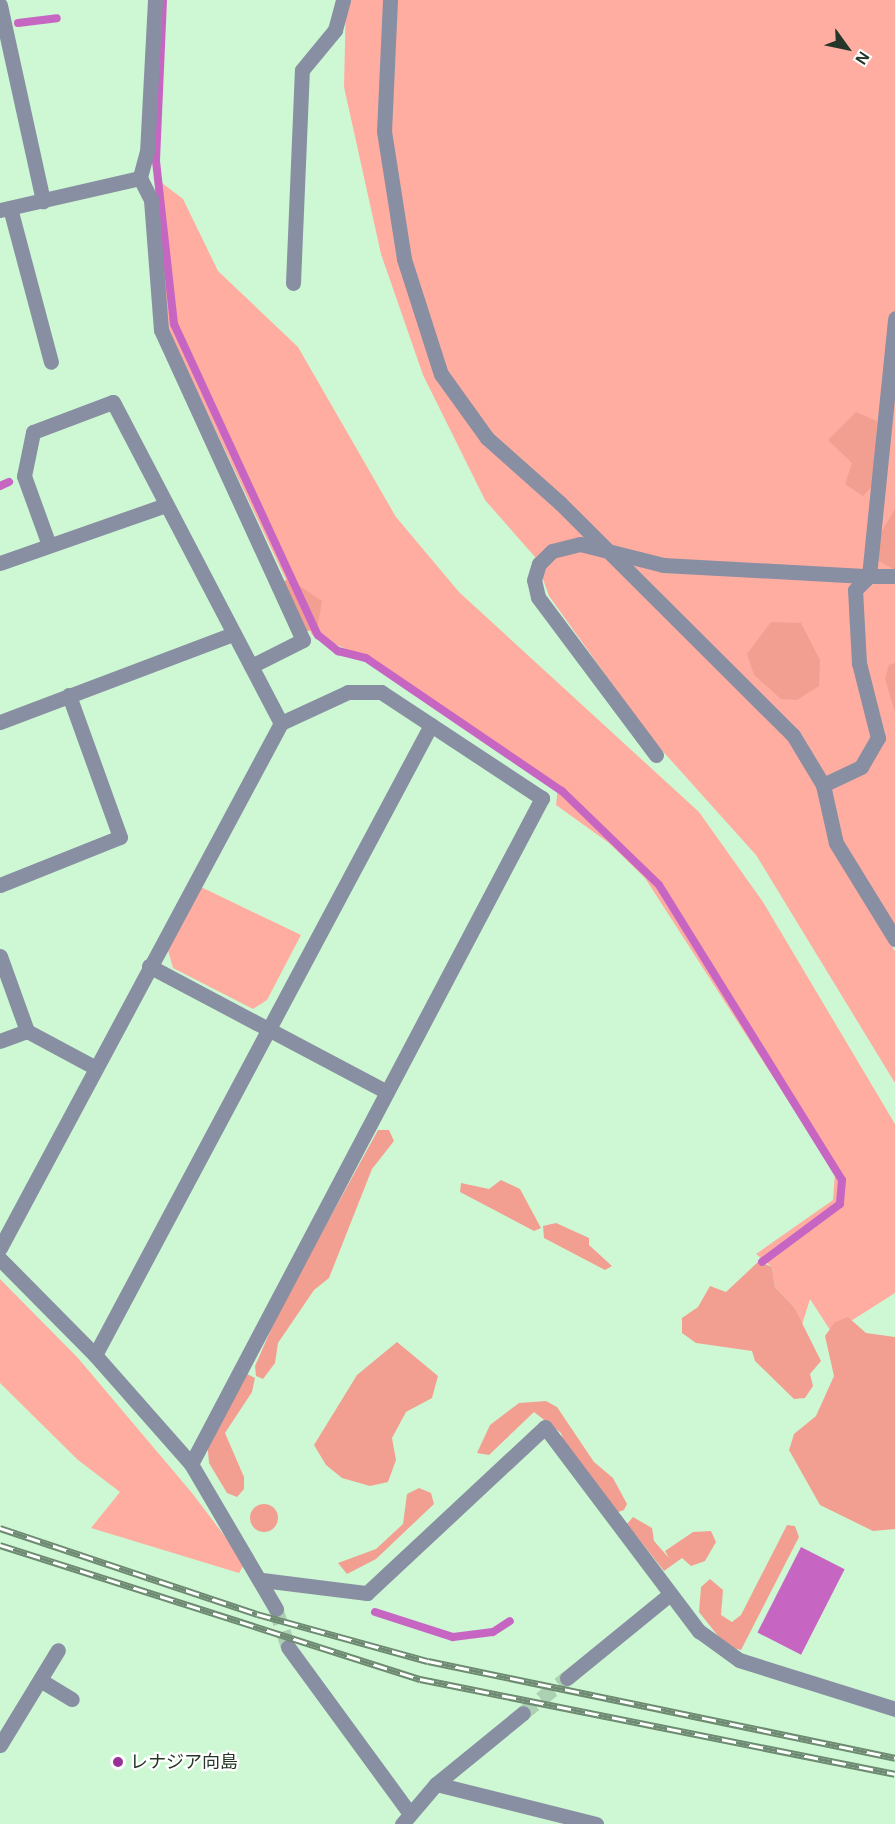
<!DOCTYPE html>
<html>
<head>
<meta charset="utf-8">
<style>
  body { margin:0 }
  #map { position:relative; width:895px; height:1824px; overflow:hidden; background:#cef8d4; font-family:Arial,"Noto Sans JP",sans-serif }
  div>[style] { position:absolute }
  .green>* { inset:0; background:#ffada1 }
  .forest>* { inset:0; background:#f29f92 }
  .round { border-radius:50% }
  .water>* { inset:0; background:#c766c2; transform-origin:0 0 }
  .stream>* { height:8px; margin:-4px; padding:0 4px; transform-origin:4px; border-radius:4px; background:#c766c2 }
  .minor-tunnel>* { height:15px; margin-top:-7.5px; transform-origin:0; background:repeating-linear-gradient(90deg,#acd1b2 0 15px,transparent 0 23px) }
  .minor>* { height:15px; margin:-7.5px; padding:0 7.5px; transform-origin:7.5px; border-radius:7.5px; background:#888fa2 }
  .rail>* { height:7px; margin-top:-3.5px; transform-origin:0; background:repeating-linear-gradient(90deg,#fff 0 14px,#6e8a72 0 28px); box-sizing:border-box; border-block:2px solid #6e8a72 }
  .dots>* { width:16px; height:16px; translate:-50% -50%; box-sizing:border-box; border:3px solid #fff; border-radius:50% }
  span { translate:-50% -50%; white-space:nowrap; text-align:center; line-height:1.15; -webkit-text-stroke:4.5px #fff; paint-order:stroke }
  .poi-label { font-size:18px; color:#253628 }
  .left { translate:0 -50%; text-align:left }
  .north { position:absolute; left:817px; top:18px; width:60px; height:60px; -webkit-text-stroke:4px #fff; paint-order:stroke; rotate:123deg; font-size:16px; font-weight:700; line-height:24px; text-align:center; color:#253628 }
  .north::after { content:''; display:block; margin:auto; width:21px; height:27px; background:#253628; clip-path:polygon(50% 0,100% 100%,50% 72%,0 100%) }
</style>
</head>
<body>
<div id="map">
  <div class="green">
    <div style="clip-path:polygon(346px 0,895px 0,895px 929px,842px 861px,895px 951px,895px 1083px,756px 855px,650px 737px,549px 596px,535px 557px,485px 500px,423px 375px,381px 254px,344px 87px)"></div>
    <div style="clip-path:polygon(162px 183px,183px 199px,218px 271px,298px 347px,396px 517px,459px 592px,699px 812px,763px 902px,895px 1124px,895px 1293px,832px 1333px,810px 1299px,801px 1328px,794px 1307px,775px 1287px,772px 1267px,756px 1254px,833px 1200px,835px 1173px,645px 878px,609px 843px,556px 805px,558px 787px,371px 659px,312px 635px,167px 327px,155px 184px)"></div>
    <div style="clip-path:polygon(201px 887px,301px 935px,267px 1000px,253px 1009px,173px 968px,168px 950px)"></div>
    <div style="clip-path:polygon(0 1279px,78px 1358px,192px 1493px,245px 1563px,239px 1573px,91px 1528px,120px 1492px,78px 1460px,0 1383px)"></div>
  </div>
  <div class="forest">
    <div style="clip-path:polygon(856px 412px,877px 421px,873px 485px,863px 496px,845px 484px,852px 463px,828px 440px)"></div>
    <div style="clip-path:polygon(895px 509px,895px 570px,879px 561px,878px 538px)"></div>
    <div style="clip-path:polygon(289px 579px,322px 601px,318px 624px,312px 630px,303px 632px,282px 582px)"></div>
    <div style="clip-path:polygon(771px 622px,801px 623px,820px 660px,819px 686px,797px 700px,781px 699px,754px 675px,747px 654px)"></div>
    <div style="clip-path:polygon(895px 663px,895px 712px,885px 679px,889px 665px)"></div>
    <div style="clip-path:polygon(378px 1130px,389px 1130px,394px 1141px,372px 1169px,329px 1278px,314px 1290px,278px 1343px,275px 1363px,263px 1379px,256px 1376px,255px 1366px,280px 1309px)"></div>
    <div style="clip-path:polygon(501px 1180px,520px 1189px,541px 1228px,534px 1231px,460px 1192px,461px 1183px,489px 1189px)"></div>
    <div style="clip-path:polygon(556px 1223px,589px 1238px,589px 1245px,612px 1266px,605px 1270px,544px 1238px,543px 1226px)"></div>
    <div style="clip-path:polygon(759px 1261px,772px 1267px,775px 1287px,794px 1307px,821px 1361px,810px 1374px,813px 1386px,805px 1398px,794px 1399px,755px 1361px,752px 1351px,696px 1343px,682px 1333px,682px 1318px,698px 1307px,710px 1286px,726px 1292px)"></div>
    <div style="clip-path:polygon(848px 1317px,866px 1333px,895px 1337px,895px 1529px,873px 1531px,820px 1505px,789px 1450px,794px 1434px,816px 1416px,834px 1376px,825px 1336px,835px 1322px)"></div>
    <div style="clip-path:polygon(397px 1342px,438px 1376px,432px 1398px,406px 1412px,392px 1438px,396px 1460px,388px 1482px,370px 1486px,342px 1478px,326px 1465px,314px 1445px,357px 1375px)"></div>
    <div style="clip-path:polygon(243px 1372px,255px 1378px,252px 1392px,225px 1433px,244px 1477px,244px 1489px,237px 1497px,227px 1493px,209px 1463px,207px 1440px)"></div>
    <div style="clip-path:polygon(546px 1401px,557px 1407px,594px 1462px,613px 1478px,627px 1504px,624px 1510px,618px 1512px,566px 1450px,561px 1433px,534px 1412px,489px 1455px,477px 1453px,490px 1425px,519px 1403px)"></div>
    <div style="clip-path:polygon(419px 1488px,431px 1493px,434px 1504px,376px 1559px,347px 1574px,338px 1563px,376px 1549px,403px 1524px,407px 1494px)"></div>
    <div class="round" style="left:250px;top:1504px;width:28px;height:28px"></div>
    <div style="clip-path:polygon(633px 1517px,652px 1528px,654px 1541px,669px 1558px,665px 1551px,693px 1532px,711px 1531px,716px 1542px,705px 1561px,691px 1566px,682px 1558px,664px 1571px,627px 1524px)"></div>
    <div style="clip-path:polygon(787px 1525px,795px 1526px,799px 1537px,741px 1650px,726px 1646px,699px 1612px,701px 1587px,710px 1579px,723px 1590px,721px 1615px,732px 1622px,741px 1615px)"></div>
  </div>
  <div class="water">
    <div style="left:801px;top:1547px;width:49px;height:96px;rotate:27deg"></div>
  </div>
  <div class="stream">
    <div style="left:163px;top:0;width:161px;rotate:92.5deg"></div>
    <div style="left:156px;top:161px;width:164px;rotate:83.7deg"></div>
    <div style="left:174px;top:324px;width:343px;rotate:65.2deg"></div>
    <div style="left:318px;top:635px;width:26px;rotate:39deg"></div>
    <div style="left:338px;top:651px;width:29px;rotate:14deg"></div>
    <div style="left:366px;top:658px;width:237px;rotate:34.2deg"></div>
    <div style="left:562px;top:791px;width:135px;rotate:44.1deg"></div>
    <div style="left:659px;top:885px;width:347px;rotate:58.2deg"></div>
    <div style="left:842px;top:1180px;width:24px;rotate:95deg"></div>
    <div style="left:840px;top:1204px;width:97px;rotate:143.4deg"></div>
    <div style="left:18px;top:23px;width:39px;rotate:-7deg"></div>
    <div style="left:0;top:486px;width:10px;rotate:-24deg"></div>
    <div style="left:375px;top:1612px;width:82px;rotate:17.8deg"></div>
    <div style="left:453px;top:1637px;width:40px;rotate:-7.1deg"></div>
    <div style="left:493px;top:1632px;width:20px;rotate:-33deg"></div>
  </div>
  <div class="minor-tunnel">
    <div style="left:276px;top:1609px;width:40px;rotate:72deg"></div>
    <div style="left:523px;top:1713px;width:56px;rotate:-38.5deg"></div>
  </div>
  <div class="minor">
    <div style="left:155px;top:0;width:151px;rotate:93deg"></div>
    <div style="left:147px;top:151px;width:28px;rotate:105deg"></div>
    <div style="left:140px;top:178px;width:25px;rotate:63deg"></div>
    <div style="left:151px;top:200px;width:130px;rotate:85.6deg"></div>
    <div style="left:161px;top:330px;width:341px;rotate:65.4deg"></div>
    <div style="left:303px;top:640px;width:58px;rotate:153.4deg"></div>
    <div style="left:390px;top:0;width:131px;rotate:92.6deg"></div>
    <div style="left:384px;top:131px;width:130px;rotate:81.1deg"></div>
    <div style="left:404px;top:259px;width:121px;rotate:72.2deg"></div>
    <div style="left:441px;top:374px;width:79px;rotate:54.3deg"></div>
    <div style="left:487px;top:438px;width:98px;rotate:41.7deg"></div>
    <div style="left:560px;top:503px;width:329px;rotate:44.9deg"></div>
    <div style="left:793px;top:735px;width:58px;rotate:59deg"></div>
    <div style="left:823px;top:785px;width:59px;rotate:77.4deg"></div>
    <div style="left:836px;top:843px;width:113px;rotate:58.4deg"></div>
    <div style="left:0;top:5px;width:201px;rotate:77.6deg"></div>
    <div style="left:10px;top:208px;width:159px;rotate:75.1deg"></div>
    <div style="left:0;top:210px;width:144px;rotate:-12.9deg"></div>
    <div style="left:293px;top:283px;width:213px;rotate:-87.6deg"></div>
    <div style="left:302px;top:70px;width:52px;rotate:-50.5deg"></div>
    <div style="left:335px;top:30px;width:31px;rotate:-75deg"></div>
    <div style="left:49px;top:545px;width:73px;rotate:-109.9deg"></div>
    <div style="left:24px;top:476px;width:45px;rotate:-78.4deg"></div>
    <div style="left:33px;top:432px;width:85px;rotate:-20.6deg"></div>
    <div style="left:113px;top:402px;width:362px;rotate:62.4deg"></div>
    <div style="left:0;top:563px;width:176px;rotate:-19.3deg"></div>
    <div style="left:0;top:722px;width:249px;rotate:-20.7deg"></div>
    <div style="left:656px;top:755px;width:197px;rotate:-126.8deg"></div>
    <div style="left:538px;top:597px;width:17px;rotate:-103deg"></div>
    <div style="left:534px;top:580px;width:17px;rotate:-73deg"></div>
    <div style="left:539px;top:564px;width:18px;rotate:-45deg"></div>
    <div style="left:552px;top:551px;width:29px;rotate:-14deg"></div>
    <div style="left:580px;top:544px;width:86px;rotate:14.2deg"></div>
    <div style="left:663px;top:565px;width:206px;rotate:3.1deg"></div>
    <div style="left:869px;top:576px;width:259px;rotate:-84.2deg"></div>
    <div style="left:823px;top:785px;width:42px;rotate:-25.3deg"></div>
    <div style="left:861px;top:767px;width:34px;rotate:-60deg"></div>
    <div style="left:878px;top:738px;width:77px;rotate:-104.2deg"></div>
    <div style="left:859px;top:663px;width:73px;rotate:-93.1deg"></div>
    <div style="left:855px;top:590px;width:20px;rotate:-45deg"></div>
    <div style="left:869px;top:576px;width:26px"></div>
    <div style="left:0;top:885px;width:129px;rotate:-21.8deg"></div>
    <div style="left:120px;top:837px;width:151px;rotate:-109.8deg"></div>
    <div style="left:0;top:956px;width:80px;rotate:70.2deg"></div>
    <div style="left:27px;top:1031px;width:29px;rotate:160deg"></div>
    <div style="left:149px;top:966px;width:269px;rotate:27.9deg"></div>
    <div style="left:27px;top:1031px;width:78px;rotate:28.2deg"></div>
    <div style="left:0;top:1248px;width:595px;rotate:-61.84deg"></div>
    <div style="left:281px;top:723px;width:74px;rotate:-24.8deg"></div>
    <div style="left:348px;top:692px;width:33px"></div>
    <div style="left:381px;top:692px;width:193px;rotate:33.4deg"></div>
    <div style="left:542px;top:798px;width:753px;rotate:117.79deg"></div>
    <div style="left:0;top:1259px;width:135px;rotate:45.3deg"></div>
    <div style="left:95px;top:1355px;width:145px;rotate:48.6deg"></div>
    <div style="left:191px;top:1464px;width:168px;rotate:59.6deg"></div>
    <div style="left:95px;top:1355px;width:714px;rotate:-61.93deg"></div>
    <div style="left:262px;top:1580px;width:106px;rotate:7.1deg"></div>
    <div style="left:367px;top:1593px;width:243px;rotate:-43deg"></div>
    <div style="left:545px;top:1427px;width:256px;rotate:53deg"></div>
    <div style="left:699px;top:1631px;width:49px;rotate:35.9deg"></div>
    <div style="left:739px;top:1660px;width:164px;rotate:17.4deg"></div>
    <div style="left:288px;top:1647px;width:203px;rotate:53.8deg"></div>
    <div style="left:567px;top:1678px;width:133px;rotate:-39.2deg"></div>
    <div style="left:40px;top:1680px;width:37px;rotate:31deg"></div>
    <div style="left:0;top:1745px;width:111px;rotate:-58.6deg"></div>
    <div style="left:436px;top:1784px;width:165px;rotate:14deg"></div>
    <div style="left:402px;top:1824px;width:52px;rotate:-49.6deg"></div>
    <div style="left:436px;top:1784px;width:112px;rotate:-39.2deg"></div>
  </div>
  <div class="rail">
    <div style="left:0;top:1528px;width:271px;rotate:18.5deg"></div>
    <div style="left:257px;top:1614px;width:177px;rotate:15.4deg"></div>
    <div style="left:428px;top:1661px;width:477px;rotate:11.7deg"></div>
    <div style="left:0;top:1545px;width:441px;rotate:17.7deg"></div>
    <div style="left:420px;top:1679px;width:484px;rotate:11.3deg"></div>
  </div>
  <div class="dots">
    <div style="left:118px;top:1762px;background:#993296"></div>
  </div>
  <div class="poi-label">
    <span class="left" style="left:130px;top:1762px">レナジア向島</span>
  </div>
  <div class="north">N</div>
</div>
</body>
</html>
